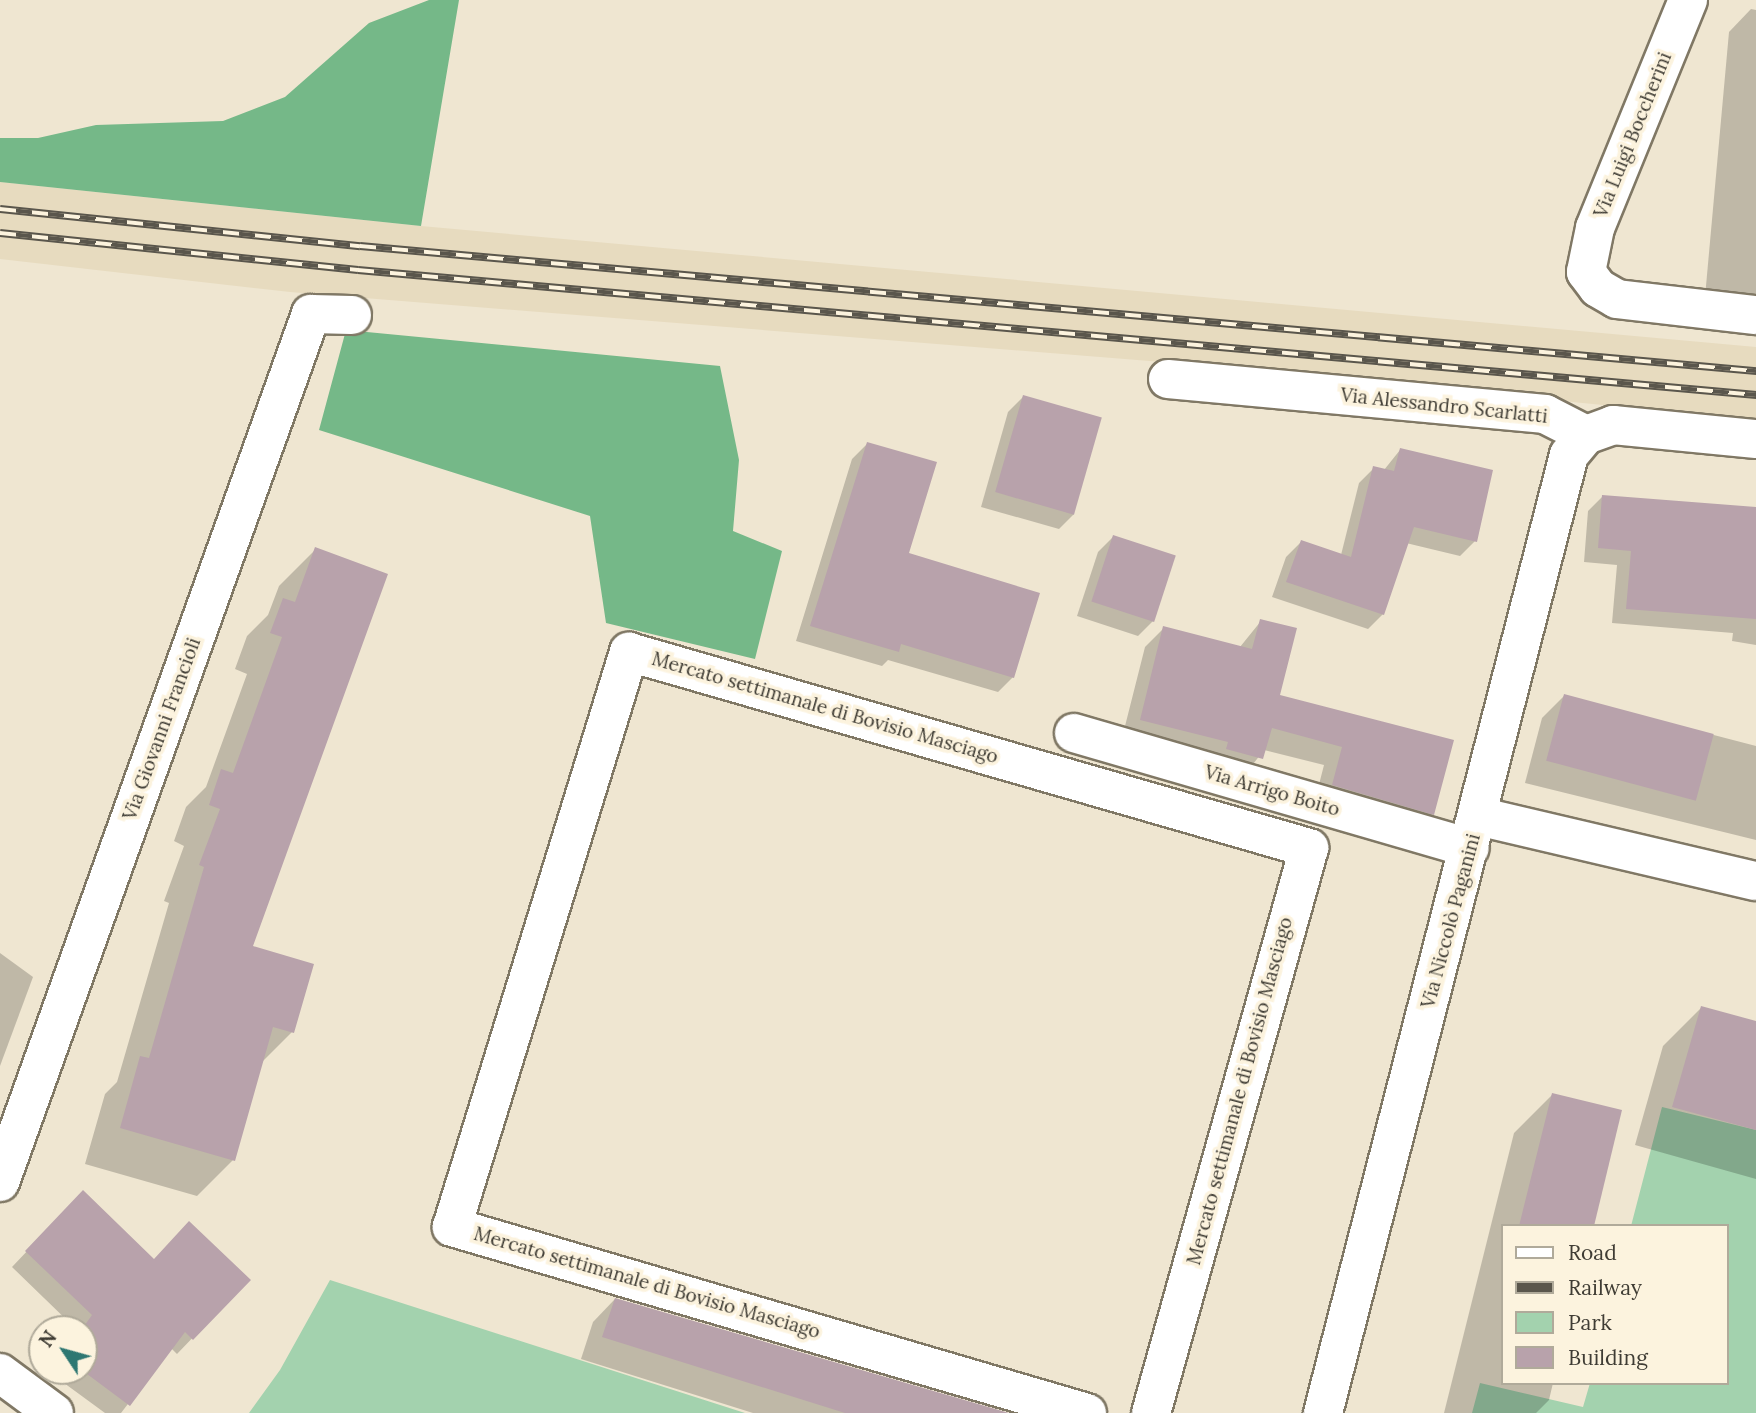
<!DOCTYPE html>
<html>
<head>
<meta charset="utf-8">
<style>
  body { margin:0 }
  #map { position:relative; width:1756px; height:1413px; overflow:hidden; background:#efe6d1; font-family:Lora,serif }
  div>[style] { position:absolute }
  .built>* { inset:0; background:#e7dbbf }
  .green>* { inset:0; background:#a3d2ae }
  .forest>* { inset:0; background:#75b888 }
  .shadow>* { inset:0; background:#0003 }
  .building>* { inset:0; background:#b8a2ab; transform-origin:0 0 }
  .roads { filter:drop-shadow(2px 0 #807865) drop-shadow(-2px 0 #807865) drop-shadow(0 2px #807865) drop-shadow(0 -2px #807865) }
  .minor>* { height:38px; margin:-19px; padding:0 19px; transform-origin:19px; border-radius:19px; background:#fff }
  .rail>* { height:8px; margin-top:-4px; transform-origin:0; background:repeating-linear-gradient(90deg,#fcf3de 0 16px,#5a564c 0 32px); box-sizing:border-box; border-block:2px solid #5a564c }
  span { translate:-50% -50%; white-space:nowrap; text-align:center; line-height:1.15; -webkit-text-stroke:7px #fcf3de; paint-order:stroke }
  .street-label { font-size:19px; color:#3f3c34 }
  .legend { position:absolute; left:1501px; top:1224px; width:228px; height:161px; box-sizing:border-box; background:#fcf3de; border:2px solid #b0aa9a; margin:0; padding:9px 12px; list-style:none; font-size:21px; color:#3f3c34 }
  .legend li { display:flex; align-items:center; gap:14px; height:35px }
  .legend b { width:35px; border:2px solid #b0aa9a }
  .north { position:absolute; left:28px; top:1315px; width:70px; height:70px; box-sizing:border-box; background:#fcf3de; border:2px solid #b0aa9a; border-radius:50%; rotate:306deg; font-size:19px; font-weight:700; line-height:28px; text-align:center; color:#3f3c34 }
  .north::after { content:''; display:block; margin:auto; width:24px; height:32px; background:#2e7772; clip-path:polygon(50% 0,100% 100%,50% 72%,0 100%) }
</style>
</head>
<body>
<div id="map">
  <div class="built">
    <div style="clip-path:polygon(0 182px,421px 226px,1756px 347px,1756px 420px,1162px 362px,290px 292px,0 259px)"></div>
  </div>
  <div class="green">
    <div style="clip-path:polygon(1662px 1107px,1756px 1130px,1756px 1413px,1472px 1413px,1480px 1383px,1583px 1407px,1590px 1383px,1726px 1383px,1726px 1226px,1631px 1226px)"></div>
    <div style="clip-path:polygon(330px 1280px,745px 1413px,249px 1413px,280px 1370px)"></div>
  </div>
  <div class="forest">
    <div style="clip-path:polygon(429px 0,459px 0,421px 226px,0 182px,0 138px,38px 138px,96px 125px,223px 121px,285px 97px,369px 23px)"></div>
    <div style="clip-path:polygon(346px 330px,720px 366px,739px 460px,733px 531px,782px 551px,755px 659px,606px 623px,590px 516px,319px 430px)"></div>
  </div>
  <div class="shadow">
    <div style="clip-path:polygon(1751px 9px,1756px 10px,1756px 301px,1705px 297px,1729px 32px)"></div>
    <div style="clip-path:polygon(1023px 397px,1074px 514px,1059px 529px,981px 507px,1008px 412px)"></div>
    <div style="clip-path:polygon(867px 444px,907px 555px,1013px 677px,998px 692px,888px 660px,882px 666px,796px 641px,852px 459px)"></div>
    <div style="clip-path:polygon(1400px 450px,1475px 541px,1460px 556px,1406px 543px,1383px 614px,1368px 629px,1272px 597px,1286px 557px,1301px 542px,1341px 555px,1359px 483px,1374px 468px,1384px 470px)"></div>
    <div style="clip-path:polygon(1603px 496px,1756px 514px,1756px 645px,1732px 641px,1733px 633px,1612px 623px,1617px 565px,1584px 562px,1588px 511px)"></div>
    <div style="clip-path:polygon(1113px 537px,1153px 621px,1138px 636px,1077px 616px,1098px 552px)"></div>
    <div style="clip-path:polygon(316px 549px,250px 948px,292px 1032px,261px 1063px,233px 1160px,197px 1196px,85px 1164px,105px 1094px,117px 1082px,169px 903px,164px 901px,184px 846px,174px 841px,186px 807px,206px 787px,247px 674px,235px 669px,247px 636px,268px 615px,279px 586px)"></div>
    <div style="clip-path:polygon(1261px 621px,1278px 696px,1433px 814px,1414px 833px,1314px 804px,1324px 765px,1264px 750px,1243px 777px,1122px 738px,1145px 647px,1164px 628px,1240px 647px)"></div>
    <div style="clip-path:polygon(1564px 696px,1756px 746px,1756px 840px,1525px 783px,1542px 718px)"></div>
    <div style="clip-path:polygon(0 953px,33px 977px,0 1066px)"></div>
    <div style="clip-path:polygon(1701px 1008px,1756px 1023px,1756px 1179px,1635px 1145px,1663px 1046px)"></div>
    <div style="clip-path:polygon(1552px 1095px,1592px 1226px,1502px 1226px,1502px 1383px,1553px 1383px,1549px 1400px,1536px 1413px,1444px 1413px,1514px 1133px)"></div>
    <div style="clip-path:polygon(68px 1208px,153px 1261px,248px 1280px,177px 1354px,171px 1348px,121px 1413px,105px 1413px,49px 1372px,84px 1371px,84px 1329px,76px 1329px,12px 1267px)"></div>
    <div style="clip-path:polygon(615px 1299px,1003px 1413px,753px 1413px,581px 1359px,593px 1322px)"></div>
  </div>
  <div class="building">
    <div style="left:1023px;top:395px;width:82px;height:101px;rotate:16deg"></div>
    <div style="clip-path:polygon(867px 442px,937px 462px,909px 553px,1040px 593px,1014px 678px,901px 644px,899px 652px,810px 626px)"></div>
    <div style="clip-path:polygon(1400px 448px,1493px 470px,1477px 542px,1414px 527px,1384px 615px,1286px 582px,1301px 540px,1351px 557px,1373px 466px,1394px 471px)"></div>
    <div style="clip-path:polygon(1602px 495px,1756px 507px,1756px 619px,1626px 609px,1631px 551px,1598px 548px)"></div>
    <div style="left:1113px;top:535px;width:66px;height:70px;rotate:18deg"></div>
    <div style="clip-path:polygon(315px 547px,388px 574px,253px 946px,314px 964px,294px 1033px,273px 1027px,235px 1161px,120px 1128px,140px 1056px,149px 1058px,204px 867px,199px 865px,220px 809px,209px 805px,221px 769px,233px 773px,282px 637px,270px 633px,283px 598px,295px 602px)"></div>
    <div style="clip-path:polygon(1260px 619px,1297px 628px,1280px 695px,1454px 740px,1434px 815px,1332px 785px,1342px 747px,1272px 728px,1263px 759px,1226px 749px,1228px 742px,1140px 720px,1163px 626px,1252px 649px)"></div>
    <div style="left:1564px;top:694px;width:155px;height:69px;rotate:15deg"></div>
    <div style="clip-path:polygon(1701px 1006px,1756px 1021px,1756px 1130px,1672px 1107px)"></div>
    <div style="clip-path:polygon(1552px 1093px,1622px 1110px,1594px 1226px,1519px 1226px)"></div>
    <div style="clip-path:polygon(83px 1190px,154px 1259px,189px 1221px,251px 1280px,193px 1340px,185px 1332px,130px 1406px,83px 1371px,82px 1329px,92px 1315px,25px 1251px)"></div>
    <div style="clip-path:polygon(615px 1298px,1009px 1413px,845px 1413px,602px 1337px)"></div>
  </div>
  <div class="roads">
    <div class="minor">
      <div style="left:1688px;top:0;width:246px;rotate:112.2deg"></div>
      <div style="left:1595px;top:228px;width:45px;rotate:101.6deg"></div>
      <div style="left:1586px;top:272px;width:20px;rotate:53deg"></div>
      <div style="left:1598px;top:288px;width:22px;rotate:30deg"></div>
      <div style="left:1617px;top:299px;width:140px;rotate:6.6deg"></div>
      <div style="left:1168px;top:379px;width:379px;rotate:5.3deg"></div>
      <div style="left:1545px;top:414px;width:46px;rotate:27.1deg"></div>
      <div style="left:1074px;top:733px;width:412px;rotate:16.2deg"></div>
      <div style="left:1478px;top:816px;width:285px;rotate:13.2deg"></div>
      <div style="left:0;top:1182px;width:922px;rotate:-70.29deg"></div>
      <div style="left:311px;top:314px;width:41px;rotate:1.4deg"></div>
      <div style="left:0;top:1373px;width:67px;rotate:36.5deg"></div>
      <div style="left:1087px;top:1413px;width:662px;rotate:-163.67deg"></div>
      <div style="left:452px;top:1227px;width:602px;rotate:-72.89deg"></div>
      <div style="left:629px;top:652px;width:708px;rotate:16.08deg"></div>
      <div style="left:1309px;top:848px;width:587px;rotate:105.62deg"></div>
      <div style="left:1323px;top:1413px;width:989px;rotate:-75.6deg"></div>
      <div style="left:1569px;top:455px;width:26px;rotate:-50deg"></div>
      <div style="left:1586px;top:435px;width:29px;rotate:-20deg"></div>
      <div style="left:1613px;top:425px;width:144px;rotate:5.6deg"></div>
    </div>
  </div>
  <div class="rail">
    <div style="left:0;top:209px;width:362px;rotate:5.9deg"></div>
    <div style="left:360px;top:246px;width:1402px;rotate:5.12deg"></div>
    <div style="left:0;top:233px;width:360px;rotate:5.9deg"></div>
    <div style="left:358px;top:270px;width:1404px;rotate:5.11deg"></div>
  </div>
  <div class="street-label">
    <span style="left:1633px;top:135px;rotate:-68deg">Via Luigi Boccherini</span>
    <span style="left:1444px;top:406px;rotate:6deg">Via Alessandro Scarlatti</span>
    <span style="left:825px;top:708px;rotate:16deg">Mercato settimanale di Bovisio Masciago</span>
    <span style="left:162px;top:729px;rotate:-70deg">Via Giovanni Francioli</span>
    <span style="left:1272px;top:791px;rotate:16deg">Via Arrigo Boito</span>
    <span style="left:1451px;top:921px;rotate:-75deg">Via Niccolò Paganini</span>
    <span style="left:1240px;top:1091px;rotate:-75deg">Mercato settimanale di Bovisio Masciago</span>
    <span style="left:647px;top:1283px;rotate:16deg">Mercato settimanale di Bovisio Masciago</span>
  </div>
  <ul class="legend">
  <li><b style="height:9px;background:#fff"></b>Road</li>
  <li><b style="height:9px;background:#5a564c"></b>Railway</li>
  <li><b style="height:19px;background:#a3d2ae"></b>Park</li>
  <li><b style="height:19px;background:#b8a2ab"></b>Building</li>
  </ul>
  <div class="north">N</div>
</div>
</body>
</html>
